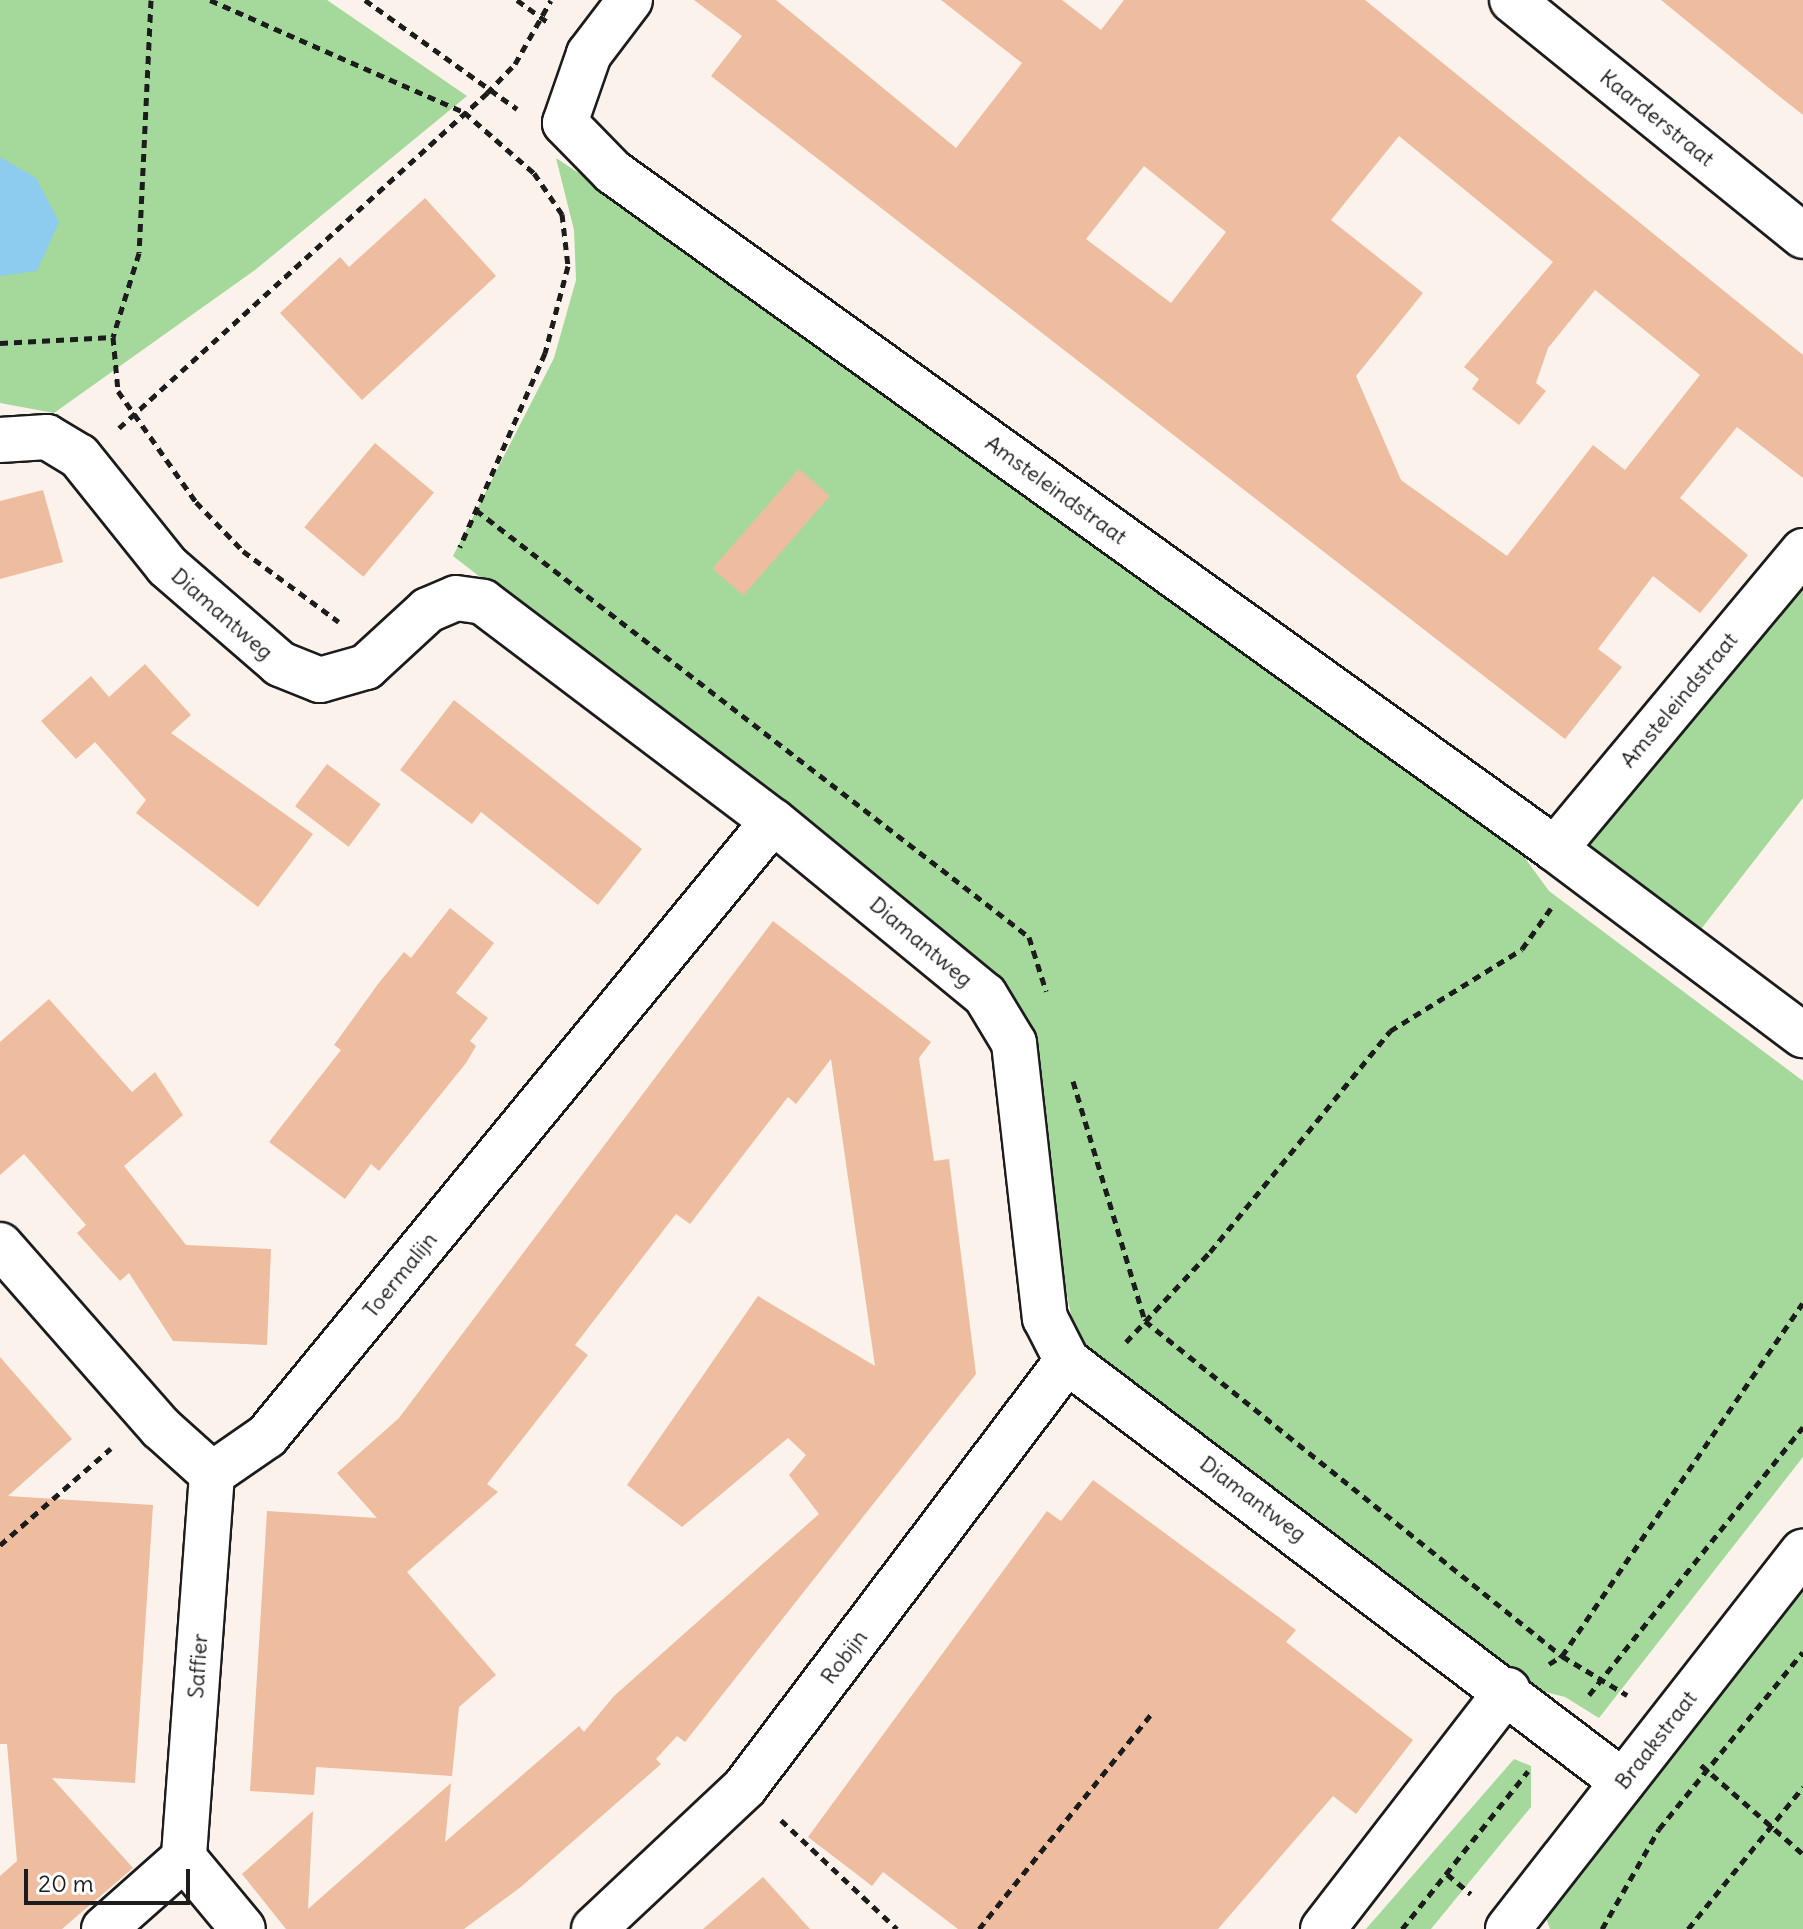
<!DOCTYPE html>
<html>
<head>
<meta charset="utf-8">
<style>
  body { margin:0 }
  #map { position:relative; width:1803px; height:1929px; overflow:hidden; background:#fcf2ec; font-family:Delius,sans-serif }
  div>[style] { position:absolute }
  .green>* { inset:0; background:#a4d99b }
  .water>* { inset:0; background:#8dccee }
  .building>* { inset:0; background:#eebc9f; transform-origin:0 0 }
  .path>* { height:5px; margin-top:-2.5px; transform-origin:0; background:repeating-linear-gradient(90deg,#1c1c1c 0 8px,transparent 0 14px) }
  .roads { filter:drop-shadow(2px 0 #1c1c1c) drop-shadow(-2px 0 #1c1c1c) drop-shadow(0 2px #1c1c1c) drop-shadow(0 -2px #1c1c1c) }
  .minor>* { height:44px; margin:-22px; padding:0 22px; transform-origin:22px; border-radius:22px; background:#fff }
  span { translate:-50% -50%; white-space:nowrap; text-align:center; line-height:1.15; -webkit-text-stroke:8px #fff; paint-order:stroke }
  .street-label { font-size:22px; color:#1c1c1c }
  .scale { position:absolute; left:24px; top:1869px; width:166px; height:36px; box-sizing:border-box; border:4px solid #1c1c1c; border-top:0; padding-left:10px; font-size:24px; line-height:28px; white-space:nowrap; color:#1c1c1c; -webkit-text-stroke:6px #fff; paint-order:stroke }
</style>
</head>
<body>
<div id="map">
  <div class="green">
    <div style="clip-path:polygon(0 0,327px 0,467px 96px,255px 270px,54px 413px,0 403px)"></div>
    <div style="clip-path:polygon(556px 158px,736px 277px,1508px 835px,1549px 891px,1803px 1081px,1803px 1457px,1599px 1718px,1565px 1697px,1526px 1687px,1077px 1342px,1050px 1217px,965px 954px,453px 556px,554px 358px,576px 280px,574px 230px)"></div>
    <div style="clip-path:polygon(1803px 561px,1803px 798px,1691px 942px,1591px 872px,1583px 840px)"></div>
    <div style="clip-path:polygon(1803px 1588px,1803px 1929px,1550px 1929px,1546px 1918px)"></div>
    <div style="clip-path:polygon(1514px 1759px,1531px 1766px,1531px 1807px,1431px 1929px,1366px 1929px)"></div>
  </div>
  <div class="water">
    <div style="clip-path:polygon(0 157px,36px 178px,59px 222px,37px 271px,0 276px)"></div>
  </div>
  <div class="building">
    <div style="clip-path:polygon(evenodd,694px 0,776px 0,956px 148px,1022px 63px,941px 0,1062px 0,1101px 30px,1124px 0,1365px 0,1803px 355px,1803px 478px,1737px 427px,1680px 498px,1748px 555px,1700px 613px,1653px 576px,1598px 649px,1622px 667px,1565px 739px,711px 76px,742px 36px,694px 0,1399px 136px,1553px 262px,1464px 367px,1479px 379px,1472px 389px,1519px 425px,1546px 391px,1536px 383px,1548px 348px,1595px 290px,1700px 375px,1625px 470px,1593px 445px,1507px 556px,1401px 480px,1356px 376px,1423px 293px,1331px 220px,1399px 136px,694px 0,1144px 166px,1226px 232px,1171px 303px,1086px 239px,1144px 166px)"></div>
    <div style="clip-path:polygon(1661px 0,1803px 0,1803px 115px,1769px 88px)"></div>
    <div style="clip-path:polygon(425px 198px,496px 276px,362px 400px,280px 313px,340px 257px,349px 267px)"></div>
    <div style="left:375px;top:443px;width:77px;height:110px;rotate:40deg"></div>
    <div style="left:799px;top:469px;width:41px;height:132px;rotate:41deg"></div>
    <div style="clip-path:polygon(43px 490px,63px 562px,0 579px,0 501px)"></div>
    <div style="clip-path:polygon(145px 664px,191px 715px,171px 733px,313px 834px,258px 907px,136px 813px,146px 800px,95px 742px,76px 759px,41px 721px,91px 676px,109px 697px)"></div>
    <div style="clip-path:polygon(454px 700px,642px 849px,598px 905px,481px 812px,472px 824px,400px 770px)"></div>
    <div style="left:327px;top:764px;width:67px;height:53px;rotate:37deg"></div>
    <div style="clip-path:polygon(450px 908px,494px 943px,456px 993px,488px 1018px,470px 1041px,476px 1046px,466px 1063px,379px 1171px,371px 1164px,345px 1199px,269px 1142px,341px 1050px,334px 1045px,378px 984px,404px 952px,411px 958px)"></div>
    <div style="clip-path:polygon(773px 921px,931px 1042px,919px 1058px,934px 1161px,949px 1159px,976px 1374px,685px 1742px,677px 1736px,656px 1759px,661px 1764px,522px 1886px,464px 1929px,286px 1929px,242px 1874px,313px 1811px,308px 1909px,451px 1783px,445px 1842px,579px 1726px,584px 1732px,614px 1696px,819px 1514px,789px 1475px,806px 1455px,788px 1438px,682px 1527px,627px 1485px,758px 1296px,875px 1366px,831px 1059px,796px 1104px,788px 1097px,690px 1224px,676px 1214px,575px 1345px,588px 1355px,487px 1484px,498px 1492px,407px 1572px,496px 1675px,459px 1707px,452px 1776px,316px 1767px,314px 1795px,250px 1791px,267px 1511px,377px 1518px,337px 1473px,399px 1418px)"></div>
    <div style="clip-path:polygon(49px 999px,132px 1092px,155px 1072px,183px 1115px,124px 1166px,186px 1245px,271px 1249px,267px 1345px,173px 1341px,129px 1273px,120px 1281px,77px 1233px,86px 1225px,24px 1154px,0 1175px,0 1042px)"></div>
    <div style="clip-path:polygon(0 1357px,72px 1439px,8px 1496px,153px 1505px,135px 1783px,52px 1778px,133px 1868px,62px 1929px,0 1929px,0 1876px,17px 1861px,7px 1744px,0 1744px)"></div>
    <div style="clip-path:polygon(1093px 1480px,1296px 1630px,1286px 1642px,1413px 1740px,1356px 1814px,1333px 1796px,1218px 1929px,958px 1929px,883px 1872px,872px 1886px,808px 1837px,1047px 1511px,1061px 1521px)"></div>
    <div style="clip-path:polygon(763px 1877px,810px 1929px,703px 1929px)"></div>
  </div>
  <div class="path">
    <div style="left:151px;top:0;width:253px;rotate:92.7deg"></div>
    <div style="left:139px;top:253px;width:88px;rotate:107.2deg"></div>
    <div style="left:113px;top:337px;width:54px;rotate:84.7deg"></div>
    <div style="left:118px;top:391px;width:136px;rotate:54.9deg"></div>
    <div style="left:196px;top:502px;width:68px;rotate:46.2deg"></div>
    <div style="left:243px;top:551px;width:119px;rotate:36.5deg"></div>
    <div style="left:210px;top:0;width:278px;rotate:23.8deg"></div>
    <div style="left:464px;top:112px;width:93px;rotate:41.1deg"></div>
    <div style="left:534px;top:173px;width:50px;rotate:55.7deg"></div>
    <div style="left:562px;top:214px;width:52px;rotate:83.4deg"></div>
    <div style="left:568px;top:266px;width:90px;rotate:104.8deg"></div>
    <div style="left:545px;top:353px;width:212px;rotate:113.7deg"></div>
    <div style="left:365px;top:0;width:187px;rotate:35.6deg"></div>
    <div style="left:517px;top:0;width:41px;rotate:36deg"></div>
    <div style="left:0;top:343px;width:113px;rotate:-3deg"></div>
    <div style="left:119px;top:428px;width:498px;rotate:-42.3deg"></div>
    <div style="left:487px;top:93px;width:40px;rotate:-46deg"></div>
    <div style="left:515px;top:64px;width:73px;rotate:-60.6deg"></div>
    <div style="left:476px;top:510px;width:699px;rotate:37.67deg"></div>
    <div style="left:1029px;top:937px;width:57px;rotate:72.5deg"></div>
    <div style="left:1073px;top:1081px;width:251px;rotate:73.3deg"></div>
    <div style="left:1145px;top:1321px;width:535px;rotate:38.78deg"></div>
    <div style="left:1562px;top:1656px;width:76px;rotate:31deg"></div>
    <div style="left:1126px;top:1342px;width:123px;rotate:-47deg"></div>
    <div style="left:1210px;top:1252px;width:285px;rotate:-50.8deg"></div>
    <div style="left:1390px;top:1031px;width:155px;rotate:-31.8deg"></div>
    <div style="left:1522px;top:949px;width:50px;rotate:-54.7deg"></div>
    <div style="left:0;top:1545px;width:147px;rotate:-41.1deg"></div>
    <div style="left:1549px;top:1664px;width:15px;rotate:-32deg"></div>
    <div style="left:1562px;top:1656px;width:427px;rotate:-55.7deg"></div>
    <div style="left:1589px;top:1695px;width:343px;rotate:-51.4deg"></div>
    <div style="left:1701px;top:1765px;width:135px;rotate:41.1deg"></div>
    <div style="left:781px;top:1820px;width:159px;rotate:43.2deg"></div>
    <div style="left:1447px;top:1874px;width:31px;rotate:40deg"></div>
    <div style="left:979px;top:1929px;width:278px;rotate:-51.3deg"></div>
    <div style="left:1402px;top:1929px;width:202px;rotate:-51.4deg"></div>
    <div style="left:1602px;top:1929px;width:115px;rotate:-60.3deg"></div>
    <div style="left:1659px;top:1829px;width:228px;rotate:-50.9deg"></div>
    <div style="left:1688px;top:1929px;width:183px;rotate:-51deg"></div>
  </div>
  <div class="roads">
    <div class="minor">
      <div style="left:630px;top:0;width:68px;rotate:127.2deg"></div>
      <div style="left:589px;top:54px;width:73px;rotate:109.2deg"></div>
      <div style="left:565px;top:123px;width:69px;rotate:45.6deg"></div>
      <div style="left:613px;top:172px;width:1160px;rotate:35.7deg"></div>
      <div style="left:1555px;top:849px;width:310px;rotate:36.9deg"></div>
      <div style="left:1512px;top:0;width:375px;rotate:39deg"></div>
      <div style="left:0;top:440px;width:47px;rotate:-3.7deg"></div>
      <div style="left:47px;top:437px;width:37px;rotate:31deg"></div>
      <div style="left:79px;top:456px;width:141px;rotate:51.3deg"></div>
      <div style="left:167px;top:566px;width:150px;rotate:40.9deg"></div>
      <div style="left:280px;top:664px;width:43px;rotate:21.8deg"></div>
      <div style="left:320px;top:680px;width:48px;rotate:-15.8deg"></div>
      <div style="left:366px;top:667px;width:84px;rotate:-42.6deg"></div>
      <div style="left:428px;top:610px;width:30px;rotate:-23deg"></div>
      <div style="left:456px;top:598px;width:27px;rotate:8deg"></div>
      <div style="left:483px;top:602px;width:363px;rotate:37.1deg"></div>
      <div style="left:773px;top:821px;width:274px;rotate:39.4deg"></div>
      <div style="left:985px;top:995px;width:56px;rotate:58.9deg"></div>
      <div style="left:1014px;top:1043px;width:277px;rotate:83.6deg"></div>
      <div style="left:1045px;top:1318px;width:48px;rotate:62.9deg"></div>
      <div style="left:1067px;top:1361px;width:697px;rotate:37.13deg"></div>
      <div style="left:1555px;top:849px;width:388px;rotate:-50.2deg"></div>
      <div style="left:0;top:1245px;width:244px;rotate:48.7deg"></div>
      <div style="left:161px;top:1428px;width:69px;rotate:42deg"></div>
      <div style="left:212px;top:1474px;width:67px;rotate:-34.6deg"></div>
      <div style="left:267px;top:1436px;width:796px;rotate:-50.55deg"></div>
      <div style="left:212px;top:1474px;width:385px;rotate:94.2deg"></div>
      <div style="left:184px;top:1858px;width:92px;rotate:50.3deg"></div>
      <div style="left:104px;top:1929px;width:107px;rotate:-41.6deg"></div>
      <div style="left:594px;top:1929px;width:207px;rotate:-43.2deg"></div>
      <div style="left:745px;top:1787px;width:534px;rotate:-52.92deg"></div>
      <div style="left:1323px;top:1929px;width:302px;rotate:-52.3deg"></div>
      <div style="left:1508px;top:1929px;width:479px;rotate:-52deg"></div>
    </div>
  </div>
  <div class="street-label">
    <span style="left:1657px;top:118px;rotate:39deg">Kaarderstraat</span>
    <span style="left:1056px;top:490px;rotate:36deg">Amsteleindstraat</span>
    <span style="left:222px;top:614px;rotate:41deg">Diamantweg</span>
    <span style="left:1679px;top:700px;rotate:-50deg">Amsteleindstraat</span>
    <span style="left:921px;top:942px;rotate:40deg">Diamantweg</span>
    <span style="left:400px;top:1275px;rotate:-51deg">Toermalijn</span>
    <span style="left:1253px;top:1499px;rotate:37deg">Diamantweg</span>
    <span style="left:844px;top:1657px;rotate:-53deg">Robijn</span>
    <span style="left:198px;top:1666px;rotate:-86deg">Saffier</span>
    <span style="left:1656px;top:1740px;rotate:-52deg">Braakstraat</span>
  </div>
  <div class="scale">20 m</div>
</div>
</body>
</html>
